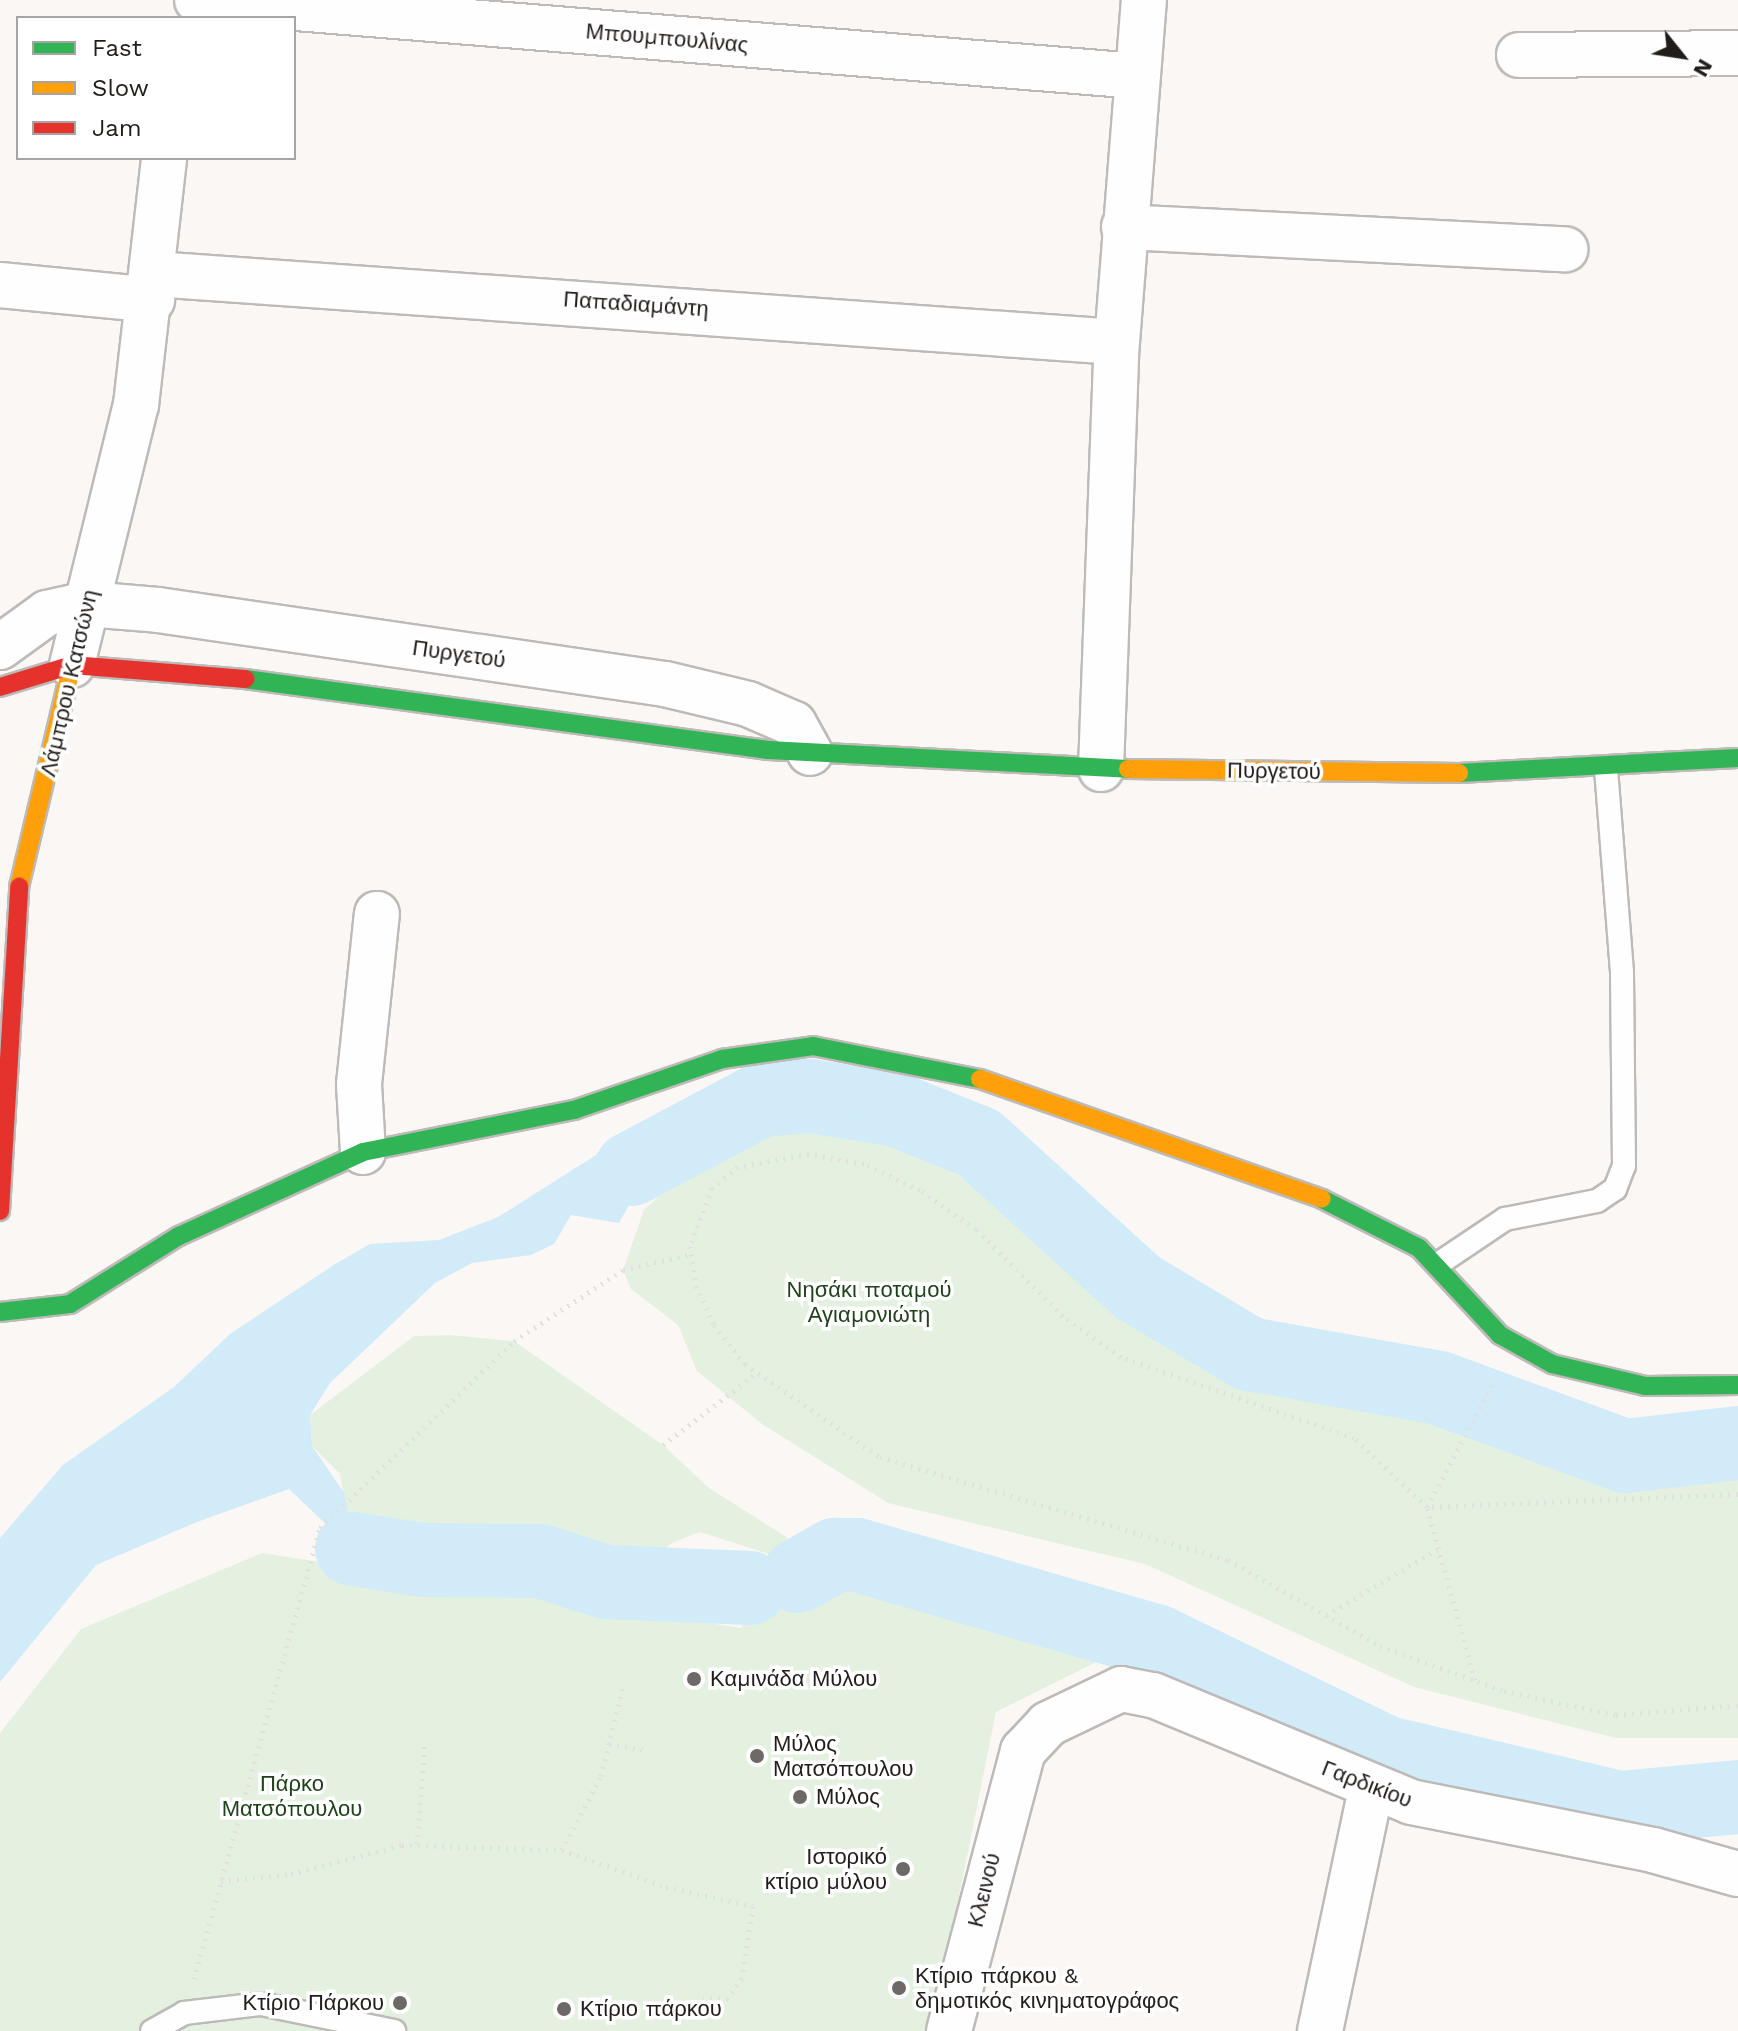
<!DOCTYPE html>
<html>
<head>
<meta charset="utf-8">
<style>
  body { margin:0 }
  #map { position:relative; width:1738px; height:2031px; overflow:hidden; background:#fbf7f5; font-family:"Work Sans",sans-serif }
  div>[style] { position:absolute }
  .green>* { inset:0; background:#e5f1e0 }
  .water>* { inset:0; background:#d1ebf8 }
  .river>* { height:74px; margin:-37px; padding:0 37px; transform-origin:37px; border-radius:37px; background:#d1ebf8 }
  .path>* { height:5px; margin-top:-2.5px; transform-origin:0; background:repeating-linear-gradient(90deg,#e2e1e0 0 2px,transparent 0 8px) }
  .roads { filter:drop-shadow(2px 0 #bdbab8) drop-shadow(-2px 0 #bdbab8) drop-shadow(0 2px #bdbab8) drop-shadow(0 -2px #bdbab8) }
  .lane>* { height:22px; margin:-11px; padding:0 11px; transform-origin:11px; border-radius:11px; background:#fefefe }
  .street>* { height:44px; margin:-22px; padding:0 22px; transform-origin:22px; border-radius:22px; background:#fefefe }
  .fast>* { height:18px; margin:-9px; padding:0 9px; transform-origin:9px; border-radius:9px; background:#30b455 }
  .slow>* { height:18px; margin:-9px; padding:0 9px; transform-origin:9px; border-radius:9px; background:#ff9f0a }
  .jam>* { height:18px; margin:-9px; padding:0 9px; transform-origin:9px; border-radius:9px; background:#e5322d }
  .dots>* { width:22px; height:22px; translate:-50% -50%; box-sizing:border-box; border:4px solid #fff; border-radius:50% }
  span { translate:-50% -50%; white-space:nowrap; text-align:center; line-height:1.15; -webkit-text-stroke:7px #fff; paint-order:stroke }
  .street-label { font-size:22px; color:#211d1b }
  .park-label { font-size:22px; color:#1e431a }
  .poi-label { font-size:22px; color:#211d1b }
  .left { translate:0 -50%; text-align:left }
  .right { translate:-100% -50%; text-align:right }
  .legend { position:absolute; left:16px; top:16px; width:280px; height:144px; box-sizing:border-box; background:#fff; border:2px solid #a6a5a4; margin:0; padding:10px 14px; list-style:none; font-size:24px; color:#211d1b }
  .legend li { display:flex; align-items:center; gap:16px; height:40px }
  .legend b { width:40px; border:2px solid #a6a5a4 }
  .north { position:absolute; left:1642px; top:16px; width:80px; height:80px; -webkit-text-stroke:6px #fff; paint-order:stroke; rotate:120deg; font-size:22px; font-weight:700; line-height:32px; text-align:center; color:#211d1b }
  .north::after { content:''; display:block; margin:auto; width:28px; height:36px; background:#211d1b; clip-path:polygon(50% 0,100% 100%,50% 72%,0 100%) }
</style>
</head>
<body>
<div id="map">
  <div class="green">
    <div style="clip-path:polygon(780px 1122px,882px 1134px,960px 1169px,1109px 1310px,1216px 1370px,1354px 1403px,1437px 1406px,1547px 1465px,1621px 1472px,1738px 1460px,1738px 1738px,1616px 1738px,1414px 1687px,1145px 1564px,888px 1503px,762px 1424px,697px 1371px,678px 1325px,631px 1289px,623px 1270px,644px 1210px,697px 1159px)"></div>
    <div style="clip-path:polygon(450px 1335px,514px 1341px,663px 1445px,709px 1488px,788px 1538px,772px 1555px,700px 1532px,672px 1543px,632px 1574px,606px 1576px,524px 1544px,475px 1535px,351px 1541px,340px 1474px,312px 1446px,310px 1415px,414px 1336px)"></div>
    <div style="clip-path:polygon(262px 1553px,741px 1628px,754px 1567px,1121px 1642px,1121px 1650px,996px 1712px,932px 2031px,0 2031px,0 1733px,81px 1629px)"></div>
  </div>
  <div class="water">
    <div style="clip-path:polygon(623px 1138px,636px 1192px,619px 1223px,571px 1215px,554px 1244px,531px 1255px,472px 1263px,435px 1283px,330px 1383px,310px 1415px,312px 1446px,345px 1494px,352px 1549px,289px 1489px,197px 1522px,96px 1565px,0 1682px,0 1538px,63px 1465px,174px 1387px,230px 1334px,337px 1263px,370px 1244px,439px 1240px,498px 1217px)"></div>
  </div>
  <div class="river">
    <div style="left:631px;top:1169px;width:147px;rotate:-28deg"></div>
    <div style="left:761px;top:1100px;width:49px;rotate:-4.7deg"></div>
    <div style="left:810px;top:1096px;width:88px;rotate:9.1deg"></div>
    <div style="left:897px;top:1110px;width:88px;rotate:21.9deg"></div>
    <div style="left:979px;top:1143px;width:214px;rotate:42.3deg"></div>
    <div style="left:1137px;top:1287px;width:131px;rotate:30.9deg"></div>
    <div style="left:1249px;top:1354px;width:193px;rotate:10.1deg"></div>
    <div style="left:1439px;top:1388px;width:198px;rotate:20.1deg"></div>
    <div style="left:1625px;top:1456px;width:114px;rotate:-6.6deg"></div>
    <div style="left:352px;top:1549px;width:72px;rotate:8.8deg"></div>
    <div style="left:423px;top:1560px;width:117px;rotate:0.5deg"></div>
    <div style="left:540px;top:1561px;width:69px;rotate:17.7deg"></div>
    <div style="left:606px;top:1582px;width:144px;rotate:2.4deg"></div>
    <div style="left:798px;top:1576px;width:43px;rotate:-29.6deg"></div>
    <div style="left:835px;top:1555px;width:22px"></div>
    <div style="left:857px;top:1555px;width:313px;rotate:16.1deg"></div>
    <div style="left:1158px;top:1642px;width:254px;rotate:25.9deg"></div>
    <div style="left:1387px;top:1753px;width:239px;rotate:13.3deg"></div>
    <div style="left:1620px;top:1808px;width:119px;rotate:-5.3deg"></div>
  </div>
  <div class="path">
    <div style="left:663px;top:1445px;width:118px;rotate:-37.5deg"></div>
    <div style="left:1738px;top:1494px;width:311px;rotate:177.6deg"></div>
    <div style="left:1427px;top:1507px;width:100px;rotate:-136.6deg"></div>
    <div style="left:1354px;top:1438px;width:247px;rotate:-160.8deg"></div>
    <div style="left:1121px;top:1357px;width:71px;rotate:-144.7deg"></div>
    <div style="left:1063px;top:1316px;width:123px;rotate:-135deg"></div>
    <div style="left:976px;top:1229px;width:68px;rotate:-145.1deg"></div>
    <div style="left:920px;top:1190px;width:62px;rotate:-155.1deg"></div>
    <div style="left:864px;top:1164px;width:56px;rotate:-169.7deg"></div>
    <div style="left:809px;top:1154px;width:72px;rotate:169.6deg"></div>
    <div style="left:738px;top:1167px;width:33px;rotate:141deg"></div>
    <div style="left:712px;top:1188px;width:62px;rotate:110.8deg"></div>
    <div style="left:690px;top:1246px;width:40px;rotate:81.5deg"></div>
    <div style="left:696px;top:1286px;width:43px;rotate:65.2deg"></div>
    <div style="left:714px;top:1325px;width:50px;rotate:51.5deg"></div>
    <div style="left:745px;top:1364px;width:164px;rotate:34.6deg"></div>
    <div style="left:880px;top:1457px;width:363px;rotate:16.5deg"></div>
    <div style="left:1228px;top:1560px;width:175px;rotate:29.5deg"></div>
    <div style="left:1380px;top:1646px;width:132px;rotate:19.9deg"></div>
    <div style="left:1504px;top:1691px;width:115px;rotate:12.1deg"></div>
    <div style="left:1616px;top:1715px;width:122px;rotate:-4.7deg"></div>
    <div style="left:1326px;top:1615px;width:129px;rotate:-30.4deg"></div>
    <div style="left:1475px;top:1680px;width:180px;rotate:-105.5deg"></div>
    <div style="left:1427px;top:1507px;width:142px;rotate:-61.8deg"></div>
    <div style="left:609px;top:1744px;width:35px;rotate:10deg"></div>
    <div style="left:417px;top:1844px;width:101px;rotate:-85.5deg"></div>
    <div style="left:562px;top:1850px;width:84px;rotate:-62.2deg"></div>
    <div style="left:601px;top:1776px;width:96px;rotate:-76.1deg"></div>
    <div style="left:221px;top:1881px;width:70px;rotate:-5.7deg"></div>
    <div style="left:291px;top:1874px;width:115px;rotate:-14.6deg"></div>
    <div style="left:402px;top:1845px;width:160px;rotate:1.8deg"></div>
    <div style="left:562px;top:1850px;width:110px;rotate:19.6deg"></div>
    <div style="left:666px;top:1887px;width:89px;rotate:12.3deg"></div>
    <div style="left:753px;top:1906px;width:73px;rotate:98.7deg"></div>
    <div style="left:742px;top:1978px;width:25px;rotate:124deg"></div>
    <div style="left:728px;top:1999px;width:25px;rotate:-175deg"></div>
    <div style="left:194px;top:1979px;width:468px;rotate:-74.4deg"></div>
    <div style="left:320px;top:1528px;width:269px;rotate:-43.9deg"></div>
    <div style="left:514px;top:1341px;width:130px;rotate:-33.1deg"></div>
    <div style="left:623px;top:1270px;width:71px;rotate:-13.1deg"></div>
  </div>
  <div class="roads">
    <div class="lane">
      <div style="left:1438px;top:1264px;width:81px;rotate:-33.9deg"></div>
      <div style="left:1505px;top:1219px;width:94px;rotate:-11.1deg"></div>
      <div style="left:1597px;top:1201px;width:22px;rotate:-34deg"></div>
      <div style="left:1615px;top:1189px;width:25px;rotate:-69deg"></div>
      <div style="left:1624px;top:1166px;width:194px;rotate:-90.6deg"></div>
      <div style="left:1622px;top:972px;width:204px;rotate:-94.5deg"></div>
      <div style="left:152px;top:2031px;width:37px;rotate:-29deg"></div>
      <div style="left:184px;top:2013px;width:78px;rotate:-6.7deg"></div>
      <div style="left:261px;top:2004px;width:136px;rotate:11.5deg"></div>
    </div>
    <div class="street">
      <div style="left:197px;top:0;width:943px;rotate:4.62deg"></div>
      <div style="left:1519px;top:55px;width:219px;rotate:-0.5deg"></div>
      <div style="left:1124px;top:227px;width:442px;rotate:2.9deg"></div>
      <div style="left:154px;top:274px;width:965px;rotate:4.04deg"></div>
      <div style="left:0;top:285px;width:153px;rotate:5.6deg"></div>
      <div style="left:0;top:647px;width:58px;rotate:-35.9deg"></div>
      <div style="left:47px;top:613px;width:41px;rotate:-12.7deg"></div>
      <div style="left:87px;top:604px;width:71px;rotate:4.8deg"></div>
      <div style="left:158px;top:610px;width:512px;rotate:8.3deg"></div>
      <div style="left:665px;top:684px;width:85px;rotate:13.5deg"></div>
      <div style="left:748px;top:704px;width:50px;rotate:23.5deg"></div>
      <div style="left:794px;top:724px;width:33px;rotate:61deg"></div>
      <div style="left:72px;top:665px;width:268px;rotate:-76.2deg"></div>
      <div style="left:136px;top:405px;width:249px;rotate:-83.5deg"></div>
      <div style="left:1101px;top:769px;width:427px;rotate:-87.9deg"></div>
      <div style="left:1117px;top:342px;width:343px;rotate:-85.5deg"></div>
      <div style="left:363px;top:1152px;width:68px;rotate:-93.4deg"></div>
      <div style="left:359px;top:1084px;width:171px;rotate:-84deg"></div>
      <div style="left:949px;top:2031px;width:290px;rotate:-75.2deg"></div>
      <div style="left:1023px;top:1751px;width:37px;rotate:-47deg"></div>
      <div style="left:1048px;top:1724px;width:81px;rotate:-25.6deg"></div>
      <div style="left:1121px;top:1689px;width:33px;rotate:11deg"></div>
      <div style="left:1153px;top:1695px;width:279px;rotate:22.5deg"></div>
      <div style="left:1411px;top:1802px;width:247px;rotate:11.2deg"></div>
      <div style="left:1653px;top:1850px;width:88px;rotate:15.8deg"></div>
      <div style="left:1320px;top:2031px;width:247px;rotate:-78.1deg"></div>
    </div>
    <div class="fast">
      <div style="left:245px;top:679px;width:528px;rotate:7.73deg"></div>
      <div style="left:768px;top:750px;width:361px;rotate:3deg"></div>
      <div style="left:1459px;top:773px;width:279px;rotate:-3.1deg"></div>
      <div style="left:1322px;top:1199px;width:109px;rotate:26.8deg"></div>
      <div style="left:1419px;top:1248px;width:119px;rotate:47deg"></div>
      <div style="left:1500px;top:1335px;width:60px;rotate:29.1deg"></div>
      <div style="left:1552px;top:1364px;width:96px;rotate:13.3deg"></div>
      <div style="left:1645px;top:1386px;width:93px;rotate:-0.6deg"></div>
      <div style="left:0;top:1312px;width:70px;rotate:-6.5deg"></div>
      <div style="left:70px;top:1304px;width:128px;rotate:-32deg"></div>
      <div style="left:179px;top:1236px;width:202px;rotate:-24.5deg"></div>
      <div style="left:363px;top:1152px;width:215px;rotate:-11.3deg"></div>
      <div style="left:574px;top:1110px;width:157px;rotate:-19deg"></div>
      <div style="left:722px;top:1059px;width:92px;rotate:-8.1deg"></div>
      <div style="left:813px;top:1046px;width:170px;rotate:11.2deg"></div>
    </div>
    <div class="slow">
      <div style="left:1128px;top:769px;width:331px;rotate:0.7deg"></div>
      <div style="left:19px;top:887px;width:228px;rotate:-76.6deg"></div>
      <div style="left:980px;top:1079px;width:362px;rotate:19.3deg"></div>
    </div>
    <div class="jam">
      <div style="left:0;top:687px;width:75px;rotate:-17deg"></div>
      <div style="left:72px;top:665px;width:174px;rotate:4.6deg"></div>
      <div style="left:0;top:1211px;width:325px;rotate:-86.6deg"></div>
    </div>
  </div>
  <div class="dots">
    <div style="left:694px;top:1679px;background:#6d6967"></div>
    <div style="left:757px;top:1756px;background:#6d6967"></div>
    <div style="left:800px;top:1797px;background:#6d6967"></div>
    <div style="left:903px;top:1869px;background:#6d6967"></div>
    <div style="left:899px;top:1988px;background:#6d6967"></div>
    <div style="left:400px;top:2003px;background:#6d6967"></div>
    <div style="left:564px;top:2009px;background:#6d6967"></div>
  </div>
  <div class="street-label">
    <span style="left:667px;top:38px;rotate:5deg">Μπουμπουλίνας</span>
    <span style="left:636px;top:304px;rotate:4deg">Παπαδιαμάντη</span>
    <span style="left:459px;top:654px;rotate:8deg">Πυργετού</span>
    <span style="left:69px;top:683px;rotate:-77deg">Λάμπρου Κατσώνη</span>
    <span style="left:1274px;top:771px;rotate:1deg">Πυργετού</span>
    <span style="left:1367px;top:1784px;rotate:21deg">Γαρδικίου</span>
    <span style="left:984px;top:1890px;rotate:-76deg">Κλεινού</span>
  </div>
  <div class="park-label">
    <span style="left:869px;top:1302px">Νησάκι ποταμού<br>Αγιαμονιώτη</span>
    <span style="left:292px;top:1796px">Πάρκο<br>Ματσόπουλου</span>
  </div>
  <div class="poi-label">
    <span class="left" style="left:710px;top:1679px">Καμινάδα Μύλου</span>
    <span class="left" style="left:773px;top:1756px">Μύλος<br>Ματσόπουλου</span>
    <span class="left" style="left:816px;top:1797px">Μύλος</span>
    <span class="right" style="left:887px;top:1869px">Ιστορικό<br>κτίριο μύλου</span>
    <span class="left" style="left:915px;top:1988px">Κτίριο πάρκου &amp;<br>δημοτικός κινηματογράφος</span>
    <span class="right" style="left:384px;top:2003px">Κτίριο Πάρκου</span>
    <span class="left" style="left:580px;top:2009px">Κτίριο πάρκου</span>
  </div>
  <ul class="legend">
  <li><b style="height:10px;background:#30b455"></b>Fast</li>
  <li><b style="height:10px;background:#ff9f0a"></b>Slow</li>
  <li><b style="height:10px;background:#e5322d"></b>Jam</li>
  </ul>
  <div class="north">N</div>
</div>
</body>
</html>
